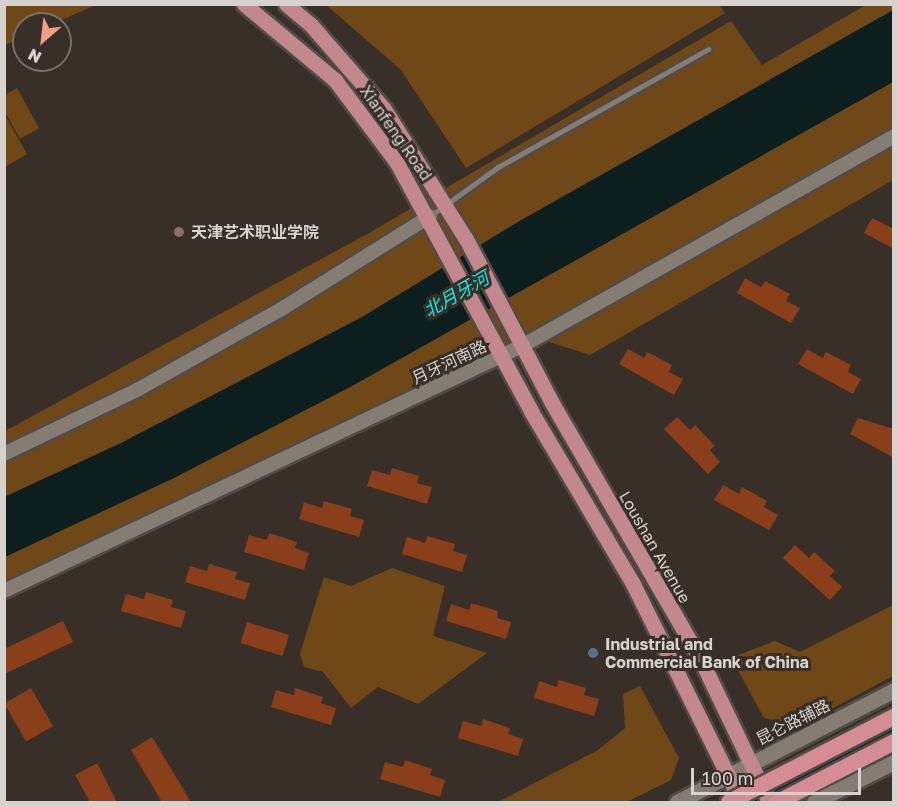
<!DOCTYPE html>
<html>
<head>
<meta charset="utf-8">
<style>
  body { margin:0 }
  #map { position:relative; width:898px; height:807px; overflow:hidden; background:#372f28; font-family:"Golos Text","Noto Sans SC",sans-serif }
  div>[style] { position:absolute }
  .green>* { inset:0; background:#704716 }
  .water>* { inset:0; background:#0d1e1e }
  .canal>* { height:12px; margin:-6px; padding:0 6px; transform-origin:6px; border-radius:6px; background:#0d1e1e }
  .building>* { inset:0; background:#8a3e19; transform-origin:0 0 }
  .roads { filter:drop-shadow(2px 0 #524b46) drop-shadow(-2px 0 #524b46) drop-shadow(0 2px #524b46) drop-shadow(0 -2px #524b46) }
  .service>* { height:5px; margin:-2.5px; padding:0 2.5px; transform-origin:2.5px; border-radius:2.5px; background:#857d74 }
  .tertiary>* { height:14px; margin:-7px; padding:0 7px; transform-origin:7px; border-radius:7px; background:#857d74 }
  .secondary>* { height:15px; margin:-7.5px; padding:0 7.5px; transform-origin:7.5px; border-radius:7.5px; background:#857d74 }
  .primary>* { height:15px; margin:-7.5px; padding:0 7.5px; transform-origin:7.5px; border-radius:7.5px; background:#c2888d }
  .trunk>* { height:16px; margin:-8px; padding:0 8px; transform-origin:8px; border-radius:8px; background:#d68c95 }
  .bridges { filter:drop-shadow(2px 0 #524b46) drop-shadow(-2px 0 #524b46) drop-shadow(0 2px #524b46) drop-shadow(0 -2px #524b46) }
  .trunk-bridge>* { height:16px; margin:-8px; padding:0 8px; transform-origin:8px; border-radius:8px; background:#d68c95 }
  .dots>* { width:16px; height:16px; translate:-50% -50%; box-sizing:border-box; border:3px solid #372f28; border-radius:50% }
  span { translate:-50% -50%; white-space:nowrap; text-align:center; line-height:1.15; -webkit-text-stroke:6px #372f28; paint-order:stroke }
  .street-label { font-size:16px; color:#d7d2cd }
  .poi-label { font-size:16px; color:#d7d2cd; font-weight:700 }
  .left { translate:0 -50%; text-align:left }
  .water-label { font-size:18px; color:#09ebeb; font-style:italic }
  .frame { position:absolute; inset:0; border:6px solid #d7d2cd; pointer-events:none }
  .north { position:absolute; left:12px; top:12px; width:60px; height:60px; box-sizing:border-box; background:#372f28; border:2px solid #77706a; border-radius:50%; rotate:208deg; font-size:16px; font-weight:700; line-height:24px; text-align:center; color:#d7d2cd }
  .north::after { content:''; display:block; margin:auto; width:21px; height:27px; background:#f49e88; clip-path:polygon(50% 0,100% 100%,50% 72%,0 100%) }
  .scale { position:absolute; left:691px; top:768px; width:170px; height:27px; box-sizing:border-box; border:3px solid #d7d2cd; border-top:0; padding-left:8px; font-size:18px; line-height:21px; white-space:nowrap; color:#d7d2cd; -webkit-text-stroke:4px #372f28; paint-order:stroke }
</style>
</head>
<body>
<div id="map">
  <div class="green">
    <div style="clip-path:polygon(5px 4px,96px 4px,96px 5px,52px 24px,24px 24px,24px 36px,5px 45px)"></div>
    <div style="clip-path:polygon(718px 4px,725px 13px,466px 168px,400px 69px,326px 5px)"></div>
    <div style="clip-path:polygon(866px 5px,893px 5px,893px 180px,590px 355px,549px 342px,5px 598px,5px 431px,369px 233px,731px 21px,762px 65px)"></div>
    <div style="clip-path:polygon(17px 88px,39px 128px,20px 139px,5px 112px,5px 95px)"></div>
    <div style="clip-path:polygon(5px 115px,27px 154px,5px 167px,4px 167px)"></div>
    <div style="clip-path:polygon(392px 568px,445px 586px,433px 636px,487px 653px,418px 704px,378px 687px,351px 708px,323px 672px,304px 667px,300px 653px,324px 577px,351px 586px)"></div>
    <div style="clip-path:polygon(893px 605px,893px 676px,798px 727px,764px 718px,734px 663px,736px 656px,775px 641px,800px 652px)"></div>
    <div style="clip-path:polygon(640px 686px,679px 758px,671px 780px,627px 802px,498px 802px,598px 750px,625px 728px,623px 694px)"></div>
  </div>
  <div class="water">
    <div style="clip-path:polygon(893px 10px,893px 82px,352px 386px,174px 478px,5px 557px,4px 497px,121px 443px,362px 317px,516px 223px)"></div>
  </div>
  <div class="canal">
    <div style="left:758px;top:802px;width:153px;rotate:-27.6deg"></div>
  </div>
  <div class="building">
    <div style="clip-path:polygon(872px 218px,894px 229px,894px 249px,864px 233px)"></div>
    <div style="clip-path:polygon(745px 278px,761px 287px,765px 281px,790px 294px,786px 301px,800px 308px,791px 323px,737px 293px)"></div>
    <div style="clip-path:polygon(628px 349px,644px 358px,647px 352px,672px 365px,669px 372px,683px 379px,674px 395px,619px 364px)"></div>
    <div style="clip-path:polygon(807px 349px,823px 358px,826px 352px,851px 365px,848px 372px,861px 379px,853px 394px,798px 364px)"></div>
    <div style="clip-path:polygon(677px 417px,690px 430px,695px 425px,715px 446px,710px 450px,720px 462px,708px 474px,664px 429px)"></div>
    <div style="clip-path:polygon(858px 418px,894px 429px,894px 458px,850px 434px)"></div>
    <div style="clip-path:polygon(392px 468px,419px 476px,417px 483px,432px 487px,427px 504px,367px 486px,372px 470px,390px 475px)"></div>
    <div style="clip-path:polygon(723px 485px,739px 494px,742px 487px,767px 501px,764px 507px,778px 515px,769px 530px,714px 500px)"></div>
    <div style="clip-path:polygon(324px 501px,352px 509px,350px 516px,364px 520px,359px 537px,299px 519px,304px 502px,322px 508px)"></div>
    <div style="clip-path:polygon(269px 533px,297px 542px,295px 548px,309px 553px,304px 570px,244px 552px,249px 535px,267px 540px)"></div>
    <div style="clip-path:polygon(427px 536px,455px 544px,453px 551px,467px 555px,462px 572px,402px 554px,407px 537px,425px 543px)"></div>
    <div style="clip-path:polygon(795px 545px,809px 558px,814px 552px,835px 571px,830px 576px,842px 587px,830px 600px,783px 558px)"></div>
    <div style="clip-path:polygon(209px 564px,237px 572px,235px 579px,250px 583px,245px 600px,185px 582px,190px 566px,207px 571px)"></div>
    <div style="clip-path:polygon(146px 592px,173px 600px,171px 607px,186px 611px,181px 628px,121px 611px,126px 594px,144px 599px)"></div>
    <div style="clip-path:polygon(471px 603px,498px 611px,497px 618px,511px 622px,506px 639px,446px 621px,451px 604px,469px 610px)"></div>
    <div style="clip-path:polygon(63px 621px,73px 642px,4px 674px,4px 649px)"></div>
    <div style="left:247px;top:622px;width:44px;height:22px;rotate:17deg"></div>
    <div style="clip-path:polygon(559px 680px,586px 688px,584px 695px,599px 699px,594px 716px,534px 698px,539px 681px,557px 687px)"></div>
    <div style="left:31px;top:688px;width:44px;height:31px;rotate:60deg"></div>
    <div style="clip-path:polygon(295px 688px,323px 697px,321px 703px,336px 708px,331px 725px,271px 707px,276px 690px,294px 695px)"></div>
    <div style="clip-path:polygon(483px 719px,510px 728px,508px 734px,523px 739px,518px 756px,458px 738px,463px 721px,481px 726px)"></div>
    <div style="clip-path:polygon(152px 737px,191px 802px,162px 802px,131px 750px)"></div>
    <div style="clip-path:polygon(405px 760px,432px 769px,430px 775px,445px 780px,440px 797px,380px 779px,385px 762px,403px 767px)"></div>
    <div style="clip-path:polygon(97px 763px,117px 802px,90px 802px,75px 775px)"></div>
  </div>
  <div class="roads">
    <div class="service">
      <div style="left:430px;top:216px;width:84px;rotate:-35.8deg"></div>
      <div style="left:498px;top:167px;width:241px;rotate:-29.3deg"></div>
    </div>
    <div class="tertiary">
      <div style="left:4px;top:454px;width:148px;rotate:-25.7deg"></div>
      <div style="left:137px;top:390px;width:167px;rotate:-29.3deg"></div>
      <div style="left:283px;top:308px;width:173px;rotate:-32deg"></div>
      <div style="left:4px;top:591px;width:573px;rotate:-25.31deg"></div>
      <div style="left:522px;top:346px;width:427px;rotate:-29.4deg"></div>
    </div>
    <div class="secondary">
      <div style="left:677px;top:802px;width:244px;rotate:-27.3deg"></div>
      <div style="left:814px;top:802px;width:89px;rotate:-26.6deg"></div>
    </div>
    <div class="primary">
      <div style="left:244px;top:4px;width:119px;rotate:39.9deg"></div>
      <div style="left:335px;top:80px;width:104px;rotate:53.2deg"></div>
      <div style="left:397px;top:163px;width:284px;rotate:61.6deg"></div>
      <div style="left:532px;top:413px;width:199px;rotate:59.4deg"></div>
      <div style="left:633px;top:584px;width:243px;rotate:63.6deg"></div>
      <div style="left:286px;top:4px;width:33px;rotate:40deg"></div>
      <div style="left:311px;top:25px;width:111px;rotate:49deg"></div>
      <div style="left:384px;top:109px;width:154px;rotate:57.8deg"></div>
      <div style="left:466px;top:239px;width:185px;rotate:62.3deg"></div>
      <div style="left:552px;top:403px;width:297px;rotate:59.9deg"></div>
      <div style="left:701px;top:660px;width:157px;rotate:64.4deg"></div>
    </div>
    <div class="trunk">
      <div style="left:778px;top:802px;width:131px;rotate:-27.3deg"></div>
    </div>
  </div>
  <div class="bridges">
    <div class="trunk-bridge">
      <div style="left:729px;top:802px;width:186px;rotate:-27.3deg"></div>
    </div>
  </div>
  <div class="dots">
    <div style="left:179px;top:232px;background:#8d6e63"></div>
    <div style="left:593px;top:653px;background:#5c6f8a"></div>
  </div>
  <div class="street-label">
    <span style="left:396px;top:133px;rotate:55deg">Xianfeng Road</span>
    <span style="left:449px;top:362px;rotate:-25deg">月牙河南路</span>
    <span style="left:655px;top:547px;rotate:60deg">Loushan Avenue</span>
    <span style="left:793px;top:722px;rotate:-27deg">昆仑路辅路</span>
  </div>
  <div class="poi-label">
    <span class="left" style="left:191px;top:232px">天津艺术职业学院</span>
    <span class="left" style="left:605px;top:653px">Industrial and<br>Commercial Bank of China</span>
  </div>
  <div class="water-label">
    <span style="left:456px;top:294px;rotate:-30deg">北月牙河</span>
  </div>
  <div class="frame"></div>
  <div class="north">N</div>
  <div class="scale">100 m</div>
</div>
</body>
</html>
